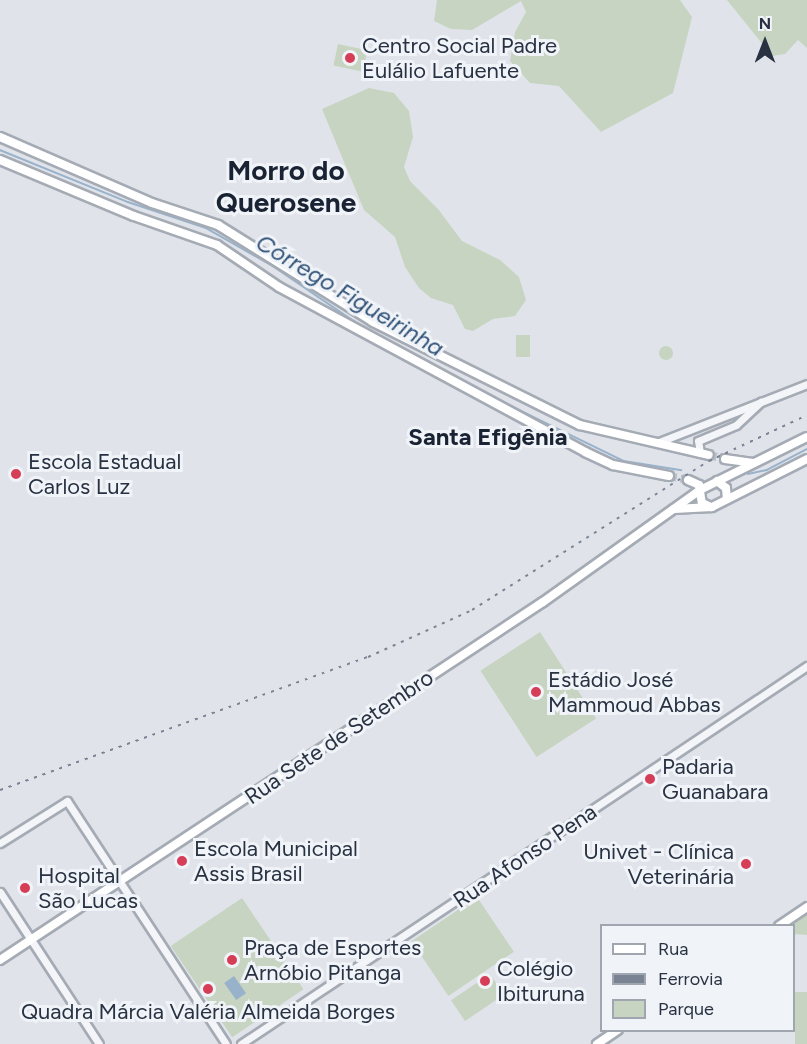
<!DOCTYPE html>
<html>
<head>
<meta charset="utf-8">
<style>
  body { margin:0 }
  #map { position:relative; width:807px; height:1044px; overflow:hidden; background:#e0e4ea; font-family:Figtree,sans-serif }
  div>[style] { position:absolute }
  .green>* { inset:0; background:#c6d4c1; transform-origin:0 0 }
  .round { border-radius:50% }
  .water>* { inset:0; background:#99b2cc; transform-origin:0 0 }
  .stream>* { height:1.5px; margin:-0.75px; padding:0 0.75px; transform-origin:0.75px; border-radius:0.75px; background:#99b2cc }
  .major-tunnel>* { height:8px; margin-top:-4px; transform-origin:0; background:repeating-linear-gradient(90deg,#bbc0c8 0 8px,transparent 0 12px) }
  .roads { filter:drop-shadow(2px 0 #a5abb4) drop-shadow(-2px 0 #a5abb4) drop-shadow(0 2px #a5abb4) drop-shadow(0 -2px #a5abb4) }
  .minor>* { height:7px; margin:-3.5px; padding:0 3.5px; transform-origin:3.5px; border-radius:3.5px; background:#f3f5f8 }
  .major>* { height:8px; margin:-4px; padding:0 4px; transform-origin:4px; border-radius:4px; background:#fff }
  .rail>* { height:1.5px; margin-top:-0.75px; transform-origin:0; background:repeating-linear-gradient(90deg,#798394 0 3px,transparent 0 9px) }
  .dots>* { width:16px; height:16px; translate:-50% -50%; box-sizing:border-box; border:3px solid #f0f3f7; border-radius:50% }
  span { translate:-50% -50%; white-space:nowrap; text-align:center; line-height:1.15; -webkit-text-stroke:6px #f0f3f7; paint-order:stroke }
  .poi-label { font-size:22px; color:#283242 }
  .left { translate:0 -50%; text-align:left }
  .right { translate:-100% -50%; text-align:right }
  .street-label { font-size:22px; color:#283242 }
  .water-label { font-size:24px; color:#2f5178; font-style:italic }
  .neighbourhood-label { font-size:24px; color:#1a2333; font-weight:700 }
  .district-label { font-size:28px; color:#1a2333; font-weight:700 }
  .legend { position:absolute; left:600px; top:924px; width:195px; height:108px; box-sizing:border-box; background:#f0f3f7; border:2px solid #a0a6af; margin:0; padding:8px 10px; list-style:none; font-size:18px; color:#283242 }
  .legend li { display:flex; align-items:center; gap:12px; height:30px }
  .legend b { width:30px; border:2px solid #a0a6af }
  .north { position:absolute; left:735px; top:12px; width:60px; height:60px; -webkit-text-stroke:4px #f0f3f7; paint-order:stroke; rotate:0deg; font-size:16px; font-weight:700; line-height:24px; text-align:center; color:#283242 }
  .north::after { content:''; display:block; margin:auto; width:21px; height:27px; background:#283242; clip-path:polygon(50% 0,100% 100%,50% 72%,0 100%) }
</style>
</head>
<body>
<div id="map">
  <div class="green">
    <div style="clip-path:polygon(437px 0,680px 0,692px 17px,673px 93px,601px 132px,559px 86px,530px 83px,510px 61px,515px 32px,526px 12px,521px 1px,472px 30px,451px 29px,434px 21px)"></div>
    <div style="clip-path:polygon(727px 0,807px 0,807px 48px,798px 40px,785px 54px,772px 56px)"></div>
    <div style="left:338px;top:44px;width:30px;height:22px;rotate:12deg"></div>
    <div style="clip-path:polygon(369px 88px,394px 93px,409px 111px,413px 137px,404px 167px,410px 181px,438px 209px,462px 241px,500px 260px,519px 277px,526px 300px,515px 316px,493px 319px,473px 331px,465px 329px,453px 305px,431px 298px,419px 288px,405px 267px,395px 237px,364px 210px,322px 109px)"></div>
    <div style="left:516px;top:335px;width:14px;height:22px"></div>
    <div class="round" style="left:659px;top:346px;width:14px;height:14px"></div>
    <div style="left:540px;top:632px;width:103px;height:71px;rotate:57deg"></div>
    <div style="left:477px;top:897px;width:66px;height:79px;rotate:56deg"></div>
    <div style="left:242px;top:898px;width:110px;height:86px;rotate:56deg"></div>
    <div style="clip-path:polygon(807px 913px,807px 935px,794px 934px,794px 926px,788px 925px)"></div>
    <div style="left:490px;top:974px;width:25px;height:47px;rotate:56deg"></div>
    <div style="left:795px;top:992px;width:12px;height:52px"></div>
  </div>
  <div class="water">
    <div style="left:234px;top:976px;width:21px;height:12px;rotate:55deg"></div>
  </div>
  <div class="stream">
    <div style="left:0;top:150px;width:138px;rotate:22.1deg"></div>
    <div style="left:128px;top:202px;width:82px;rotate:18.4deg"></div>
    <div style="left:206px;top:228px;width:77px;rotate:29.6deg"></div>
    <div style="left:273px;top:266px;width:114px;rotate:34.2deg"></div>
    <div style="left:367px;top:330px;width:154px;rotate:27.9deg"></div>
    <div style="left:503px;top:402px;width:135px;rotate:26deg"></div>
    <div style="left:624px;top:461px;width:58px;rotate:9deg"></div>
    <div style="left:748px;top:474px;width:19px;rotate:-12deg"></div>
    <div style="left:767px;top:470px;width:45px;rotate:-27.7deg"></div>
  </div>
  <div class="major-tunnel">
    <div style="left:709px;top:455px;width:16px;rotate:14deg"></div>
    <div style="left:669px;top:476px;width:19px;rotate:12deg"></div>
  </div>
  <div class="roads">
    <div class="minor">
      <div style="left:659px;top:442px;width:159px;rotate:-21.4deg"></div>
      <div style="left:700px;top:453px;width:12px;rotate:-99deg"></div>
      <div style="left:698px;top:441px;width:41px;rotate:-22.8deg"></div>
      <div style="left:736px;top:425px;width:34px;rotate:-43deg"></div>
      <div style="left:0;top:843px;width:79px;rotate:-32.1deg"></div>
      <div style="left:67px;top:801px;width:290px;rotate:56.8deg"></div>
      <div style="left:0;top:892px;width:181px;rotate:56.9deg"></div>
      <div style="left:241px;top:1044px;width:681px;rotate:-33.74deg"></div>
    </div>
    <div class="major">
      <div style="left:0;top:137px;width:166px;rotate:23.5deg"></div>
      <div style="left:152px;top:203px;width:70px;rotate:18.4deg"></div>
      <div style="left:218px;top:225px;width:183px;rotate:32deg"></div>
      <div style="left:373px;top:322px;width:231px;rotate:26.5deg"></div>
      <div style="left:580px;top:425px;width:132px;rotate:13.1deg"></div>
      <div style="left:0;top:160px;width:145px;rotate:22.7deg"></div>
      <div style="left:134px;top:216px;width:88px;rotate:19.3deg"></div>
      <div style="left:217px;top:245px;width:75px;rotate:34.1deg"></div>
      <div style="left:279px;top:287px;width:348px;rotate:28.3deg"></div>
      <div style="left:585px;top:452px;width:31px;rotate:25deg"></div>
      <div style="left:613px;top:465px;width:57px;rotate:11.1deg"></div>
      <div style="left:725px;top:459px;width:28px;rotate:8deg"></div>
      <div style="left:688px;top:480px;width:12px;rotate:24deg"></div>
      <div style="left:699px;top:485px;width:18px;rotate:81deg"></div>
      <div style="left:702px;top:503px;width:10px;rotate:24deg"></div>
      <div style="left:717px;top:481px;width:11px;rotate:38deg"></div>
      <div style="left:726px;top:488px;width:11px;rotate:85deg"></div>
      <div style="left:674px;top:509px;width:38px;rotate:-3deg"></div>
      <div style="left:712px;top:507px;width:106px;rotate:-26.8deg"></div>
      <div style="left:779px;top:926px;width:34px;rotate:-34deg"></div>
      <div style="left:0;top:960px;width:650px;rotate:-33.4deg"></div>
      <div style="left:543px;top:602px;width:193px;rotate:-35.5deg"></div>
      <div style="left:700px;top:490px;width:119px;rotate:-26.4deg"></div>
      <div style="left:597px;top:1044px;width:25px;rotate:-34deg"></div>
    </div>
  </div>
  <div class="rail">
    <div style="left:0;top:790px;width:391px;rotate:-19.9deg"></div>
    <div style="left:368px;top:657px;width:114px;rotate:-24.3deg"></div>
    <div style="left:472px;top:610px;width:280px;rotate:-32.2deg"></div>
    <div style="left:709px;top:461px;width:108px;rotate:-25.1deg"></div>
  </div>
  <div class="dots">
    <div style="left:350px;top:58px;background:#d63e57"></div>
    <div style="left:16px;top:474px;background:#d63e57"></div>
    <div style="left:536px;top:692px;background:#d63e57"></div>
    <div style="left:650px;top:779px;background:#d63e57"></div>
    <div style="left:182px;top:861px;background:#d63e57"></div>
    <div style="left:746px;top:864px;background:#d63e57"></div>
    <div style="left:25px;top:888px;background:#d63e57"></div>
    <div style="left:232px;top:960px;background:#d63e57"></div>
    <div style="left:485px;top:981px;background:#d63e57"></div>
    <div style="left:208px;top:989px;background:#d63e57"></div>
  </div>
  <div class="poi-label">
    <span class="left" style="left:362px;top:58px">Centro Social Padre<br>Eulálio Lafuente</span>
    <span class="left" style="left:28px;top:474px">Escola Estadual<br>Carlos Luz</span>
    <span class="left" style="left:548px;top:692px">Estádio José<br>Mammoud Abbas</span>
    <span class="left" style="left:662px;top:779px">Padaria<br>Guanabara</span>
    <span class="left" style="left:194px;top:861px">Escola Municipal<br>Assis Brasil</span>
    <span class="right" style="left:734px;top:864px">Univet - Clínica<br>Veterinária</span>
    <span class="left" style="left:38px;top:888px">Hospital<br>São Lucas</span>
    <span class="left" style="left:244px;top:960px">Praça de Esportes<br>Arnóbio Pitanga</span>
    <span class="left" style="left:497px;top:981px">Colégio<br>Ibituruna</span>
    <span style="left:208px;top:1012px">Quadra Márcia Valéria Almeida Borges</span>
  </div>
  <div class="street-label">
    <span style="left:339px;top:737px;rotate:-34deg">Rua Sete de Setembro</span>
    <span style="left:525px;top:856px;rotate:-34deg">Rua Afonso Pena</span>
  </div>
  <div class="water-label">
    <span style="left:350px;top:295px;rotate:31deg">Córrego Figueirinha</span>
  </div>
  <div class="neighbourhood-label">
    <span style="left:488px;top:437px">Santa Efigênia</span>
  </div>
  <div class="district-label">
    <span style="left:286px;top:186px">Morro do<br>Querosene</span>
  </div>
  <ul class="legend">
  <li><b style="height:8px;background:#fff"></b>Rua</li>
  <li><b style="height:8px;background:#798394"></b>Ferrovia</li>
  <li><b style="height:16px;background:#c6d4c1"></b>Parque</li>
  </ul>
  <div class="north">N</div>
</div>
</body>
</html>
